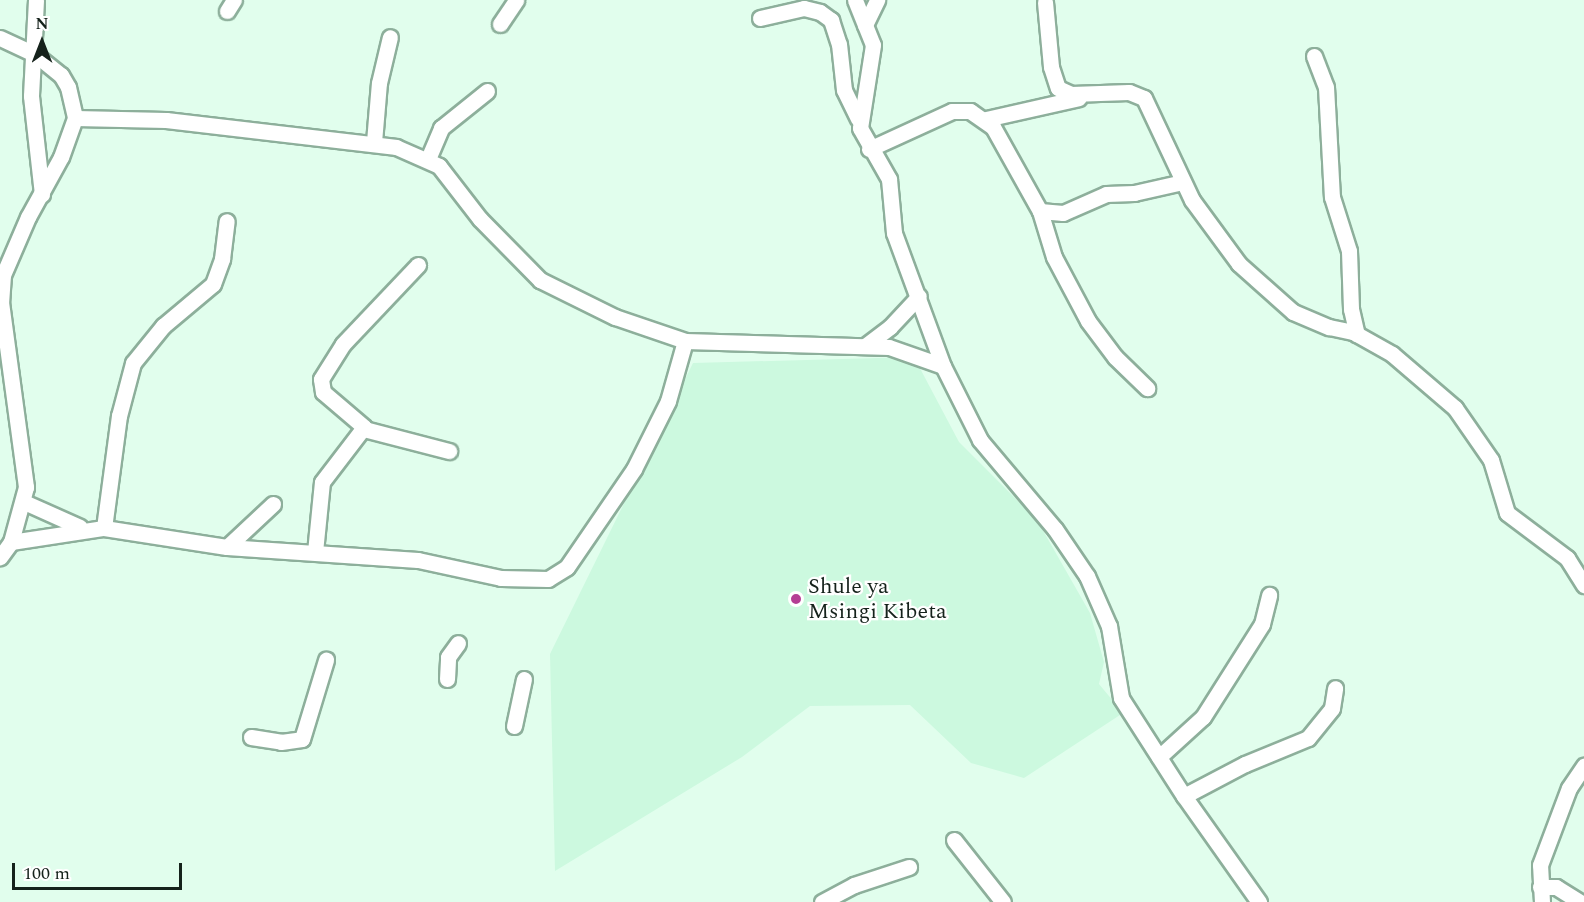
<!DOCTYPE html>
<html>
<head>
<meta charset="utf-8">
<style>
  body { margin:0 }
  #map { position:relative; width:1584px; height:902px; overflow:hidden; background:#e1feed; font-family:Spectral,serif }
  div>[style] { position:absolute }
  .built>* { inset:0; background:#ccf9df }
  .roads { filter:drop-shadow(2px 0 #8daf9b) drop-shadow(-2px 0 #8daf9b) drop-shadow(0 2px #8daf9b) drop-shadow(0 -2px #8daf9b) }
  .minor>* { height:15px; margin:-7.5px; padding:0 7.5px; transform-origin:7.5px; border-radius:7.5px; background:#fff }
  .dots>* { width:16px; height:16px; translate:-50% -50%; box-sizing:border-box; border:3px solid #fff; border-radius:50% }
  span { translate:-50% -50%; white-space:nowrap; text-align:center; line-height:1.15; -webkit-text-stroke:4.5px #fff; paint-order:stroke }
  .poi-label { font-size:22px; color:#15221b }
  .left { translate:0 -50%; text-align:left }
  .north { position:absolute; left:12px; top:12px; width:60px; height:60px; -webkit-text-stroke:4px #fff; paint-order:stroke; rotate:0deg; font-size:16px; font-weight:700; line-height:24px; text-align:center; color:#15221b }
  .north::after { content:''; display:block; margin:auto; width:21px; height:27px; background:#15221b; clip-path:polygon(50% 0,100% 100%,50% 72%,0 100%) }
  .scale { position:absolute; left:12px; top:863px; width:170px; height:27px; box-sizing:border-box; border:3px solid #15221b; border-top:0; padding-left:8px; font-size:18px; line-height:21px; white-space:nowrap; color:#15221b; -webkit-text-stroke:4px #fff; paint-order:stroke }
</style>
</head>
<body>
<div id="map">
  <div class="built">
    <div style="clip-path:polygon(914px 357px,959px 442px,1037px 520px,1090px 613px,1104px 662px,1099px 684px,1123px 713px,1024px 778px,971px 763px,910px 705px,810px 706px,742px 757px,555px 871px,550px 654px,693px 363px)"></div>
  </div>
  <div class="roads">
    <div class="minor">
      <div style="left:36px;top:0;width:96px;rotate:93deg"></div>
      <div style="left:31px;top:96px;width:99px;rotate:83.6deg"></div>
      <div style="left:855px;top:0;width:48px;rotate:68.2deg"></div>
      <div style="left:873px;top:45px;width:84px;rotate:98.9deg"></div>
      <div style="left:860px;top:128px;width:59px;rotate:60.4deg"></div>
      <div style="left:889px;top:179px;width:54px;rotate:84.7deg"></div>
      <div style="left:894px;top:233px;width:142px;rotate:69.8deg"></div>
      <div style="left:943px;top:366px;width:83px;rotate:63.4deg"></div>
      <div style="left:980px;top:440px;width:116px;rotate:49.9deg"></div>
      <div style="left:1055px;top:529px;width:57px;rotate:55.8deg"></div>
      <div style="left:1087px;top:576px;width:55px;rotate:66.3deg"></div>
      <div style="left:1109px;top:626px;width:73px;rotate:80.5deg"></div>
      <div style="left:1121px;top:698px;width:117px;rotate:57.3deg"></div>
      <div style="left:1184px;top:796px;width:130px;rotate:54.7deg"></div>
      <div style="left:1045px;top:2px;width:65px;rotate:84.7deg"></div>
      <div style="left:1051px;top:67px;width:22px;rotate:72deg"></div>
      <div style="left:1058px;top:88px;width:14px;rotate:25deg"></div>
      <div style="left:1071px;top:94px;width:58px;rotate:-2deg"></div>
      <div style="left:1129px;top:92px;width:16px;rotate:22deg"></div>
      <div style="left:1144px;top:98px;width:113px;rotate:64.8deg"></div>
      <div style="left:1192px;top:200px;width:79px;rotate:53.7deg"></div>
      <div style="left:1239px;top:264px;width:72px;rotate:41.6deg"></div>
      <div style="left:1293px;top:312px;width:39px;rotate:23deg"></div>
      <div style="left:1329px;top:327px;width:25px;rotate:12deg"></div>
      <div style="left:1353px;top:332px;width:45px;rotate:29.4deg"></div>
      <div style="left:1392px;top:354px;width:83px;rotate:40.6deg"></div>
      <div style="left:1455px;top:408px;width:63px;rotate:55.3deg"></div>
      <div style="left:1491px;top:460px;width:55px;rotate:73.2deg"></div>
      <div style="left:1507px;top:513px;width:75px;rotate:36.9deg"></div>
      <div style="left:1567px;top:558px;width:32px;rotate:58deg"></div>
      <div style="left:227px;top:11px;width:13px;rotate:-58deg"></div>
      <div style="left:760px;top:18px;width:45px;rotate:-12.8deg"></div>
      <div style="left:804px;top:8px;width:16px;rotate:14deg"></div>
      <div style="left:820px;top:12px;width:14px;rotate:36deg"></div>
      <div style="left:831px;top:20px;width:25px;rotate:72deg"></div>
      <div style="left:839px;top:44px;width:46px;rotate:83.8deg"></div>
      <div style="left:844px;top:90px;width:32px;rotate:64deg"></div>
      <div style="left:500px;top:24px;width:29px;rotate:-56deg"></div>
      <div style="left:865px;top:25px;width:28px;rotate:-64deg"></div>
      <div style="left:0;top:38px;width:40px;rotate:25deg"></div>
      <div style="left:36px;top:55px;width:32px;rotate:39deg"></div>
      <div style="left:61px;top:75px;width:14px;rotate:60deg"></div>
      <div style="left:68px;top:87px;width:32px;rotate:77deg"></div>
      <div style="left:75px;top:118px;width:41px;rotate:109.7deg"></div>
      <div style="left:61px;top:157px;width:68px;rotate:118.8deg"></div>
      <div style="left:28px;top:217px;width:63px;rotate:113.3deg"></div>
      <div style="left:3px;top:275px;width:27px;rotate:94deg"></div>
      <div style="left:1px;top:302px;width:187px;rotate:82.3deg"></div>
      <div style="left:26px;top:487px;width:57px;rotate:105.3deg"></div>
      <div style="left:11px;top:542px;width:19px;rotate:126deg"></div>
      <div style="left:1314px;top:56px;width:33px;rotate:69deg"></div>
      <div style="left:1326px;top:87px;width:110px;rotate:86.9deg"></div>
      <div style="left:1332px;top:197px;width:57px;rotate:72.5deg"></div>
      <div style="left:1349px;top:251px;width:58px;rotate:88deg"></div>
      <div style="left:1351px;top:309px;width:26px;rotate:77deg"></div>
      <div style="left:75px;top:118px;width:91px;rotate:1.3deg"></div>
      <div style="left:166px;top:120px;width:232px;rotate:6.7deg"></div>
      <div style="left:396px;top:147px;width:47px;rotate:23.8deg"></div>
      <div style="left:439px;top:166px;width:67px;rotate:52.3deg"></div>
      <div style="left:480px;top:219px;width:86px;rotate:45.5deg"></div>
      <div style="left:540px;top:280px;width:84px;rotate:26.3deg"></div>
      <div style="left:615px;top:317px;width:74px;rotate:18.9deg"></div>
      <div style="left:685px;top:341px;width:204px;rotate:1.7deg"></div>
      <div style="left:889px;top:347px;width:57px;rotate:19.4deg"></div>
      <div style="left:986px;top:119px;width:95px;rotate:-12.7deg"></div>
      <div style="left:374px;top:142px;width:59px;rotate:-85.2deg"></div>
      <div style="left:379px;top:83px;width:47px;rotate:-76.6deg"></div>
      <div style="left:869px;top:149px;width:91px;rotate:-24.6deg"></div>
      <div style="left:952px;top:111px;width:18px"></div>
      <div style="left:970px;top:111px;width:28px;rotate:35deg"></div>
      <div style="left:993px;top:127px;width:96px;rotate:60.8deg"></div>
      <div style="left:1040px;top:211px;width:23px;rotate:5deg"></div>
      <div style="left:1063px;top:213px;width:47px;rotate:-23.8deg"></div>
      <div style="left:1106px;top:194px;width:28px;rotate:-2deg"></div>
      <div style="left:1134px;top:193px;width:50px;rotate:-12.7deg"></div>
      <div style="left:428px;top:159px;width:34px;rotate:-67deg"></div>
      <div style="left:441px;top:128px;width:59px;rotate:-38.8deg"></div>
      <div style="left:1040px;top:211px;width:48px;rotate:73.1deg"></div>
      <div style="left:1054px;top:257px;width:72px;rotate:62deg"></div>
      <div style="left:1088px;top:321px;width:45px;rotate:53.1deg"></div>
      <div style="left:1115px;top:357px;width:45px;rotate:44.1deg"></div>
      <div style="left:865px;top:346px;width:31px;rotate:-37deg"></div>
      <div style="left:890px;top:327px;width:42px;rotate:-46.9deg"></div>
      <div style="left:364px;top:429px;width:88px;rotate:14.5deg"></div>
      <div style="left:24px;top:502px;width:61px;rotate:24.1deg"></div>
      <div style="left:104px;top:528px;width:113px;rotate:-82.4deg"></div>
      <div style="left:119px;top:416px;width:55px;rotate:-75.2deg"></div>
      <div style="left:133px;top:363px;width:48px;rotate:-51deg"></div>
      <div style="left:163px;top:326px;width:65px;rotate:-40deg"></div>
      <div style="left:213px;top:284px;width:27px;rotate:-70deg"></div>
      <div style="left:222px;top:259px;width:38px;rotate:-83deg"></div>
      <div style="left:11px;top:542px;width:94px;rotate:-8.6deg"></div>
      <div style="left:104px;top:528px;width:124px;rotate:8.8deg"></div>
      <div style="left:227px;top:547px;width:191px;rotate:3.9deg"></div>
      <div style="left:418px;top:560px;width:85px;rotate:12.2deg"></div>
      <div style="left:501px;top:578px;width:47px;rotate:1.2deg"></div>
      <div style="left:548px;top:579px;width:22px;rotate:-32deg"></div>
      <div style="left:567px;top:567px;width:119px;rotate:-55.6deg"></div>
      <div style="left:634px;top:469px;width:76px;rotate:-63.4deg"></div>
      <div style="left:668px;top:401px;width:62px;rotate:-74.2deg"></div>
      <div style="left:227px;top:547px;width:63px;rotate:-43.1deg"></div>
      <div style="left:315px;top:552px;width:70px;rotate:-84.3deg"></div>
      <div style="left:322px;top:482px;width:69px;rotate:-52.6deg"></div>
      <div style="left:364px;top:427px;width:54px;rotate:-139.5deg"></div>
      <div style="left:323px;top:392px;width:13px;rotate:-99deg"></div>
      <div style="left:321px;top:379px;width:41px;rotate:-57.8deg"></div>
      <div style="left:343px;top:344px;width:109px;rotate:-46.5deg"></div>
      <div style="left:447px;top:679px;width:22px;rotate:-87deg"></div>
      <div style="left:448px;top:657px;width:17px;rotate:-54deg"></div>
      <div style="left:514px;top:726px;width:48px;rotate:-78deg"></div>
      <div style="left:251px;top:737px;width:30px;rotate:9deg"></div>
      <div style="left:281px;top:742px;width:21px;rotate:-8deg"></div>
      <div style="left:302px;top:739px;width:83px;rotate:-73.1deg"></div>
      <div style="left:1159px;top:757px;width:59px;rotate:-42.3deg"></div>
      <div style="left:1203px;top:717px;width:110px;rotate:-57.6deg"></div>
      <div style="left:1262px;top:624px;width:30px;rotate:-76deg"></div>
      <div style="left:1184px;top:796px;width:69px;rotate:-27.7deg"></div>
      <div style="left:1245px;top:764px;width:68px;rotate:-22.4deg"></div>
      <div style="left:1308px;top:738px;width:38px;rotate:-51deg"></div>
      <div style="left:1332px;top:708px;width:20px;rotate:-81deg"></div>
      <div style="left:954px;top:840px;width:79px;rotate:51.7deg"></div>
      <div style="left:1540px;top:887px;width:16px"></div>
      <div style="left:1556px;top:887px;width:28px;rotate:32deg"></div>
      <div style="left:822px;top:902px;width:36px;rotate:-28deg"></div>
      <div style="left:854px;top:885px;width:58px;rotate:-18.1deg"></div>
      <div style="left:1542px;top:902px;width:37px;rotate:-93deg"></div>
      <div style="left:1540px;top:865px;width:82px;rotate:-69.4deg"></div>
      <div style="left:1569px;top:788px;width:27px;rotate:-56deg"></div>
    </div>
  </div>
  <div class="dots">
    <div style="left:796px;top:599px;background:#b43e94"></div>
  </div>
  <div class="poi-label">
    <span class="left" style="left:808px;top:599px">Shule ya<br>Msingi Kibeta</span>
  </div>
  <div class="north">N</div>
  <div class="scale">100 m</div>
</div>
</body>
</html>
